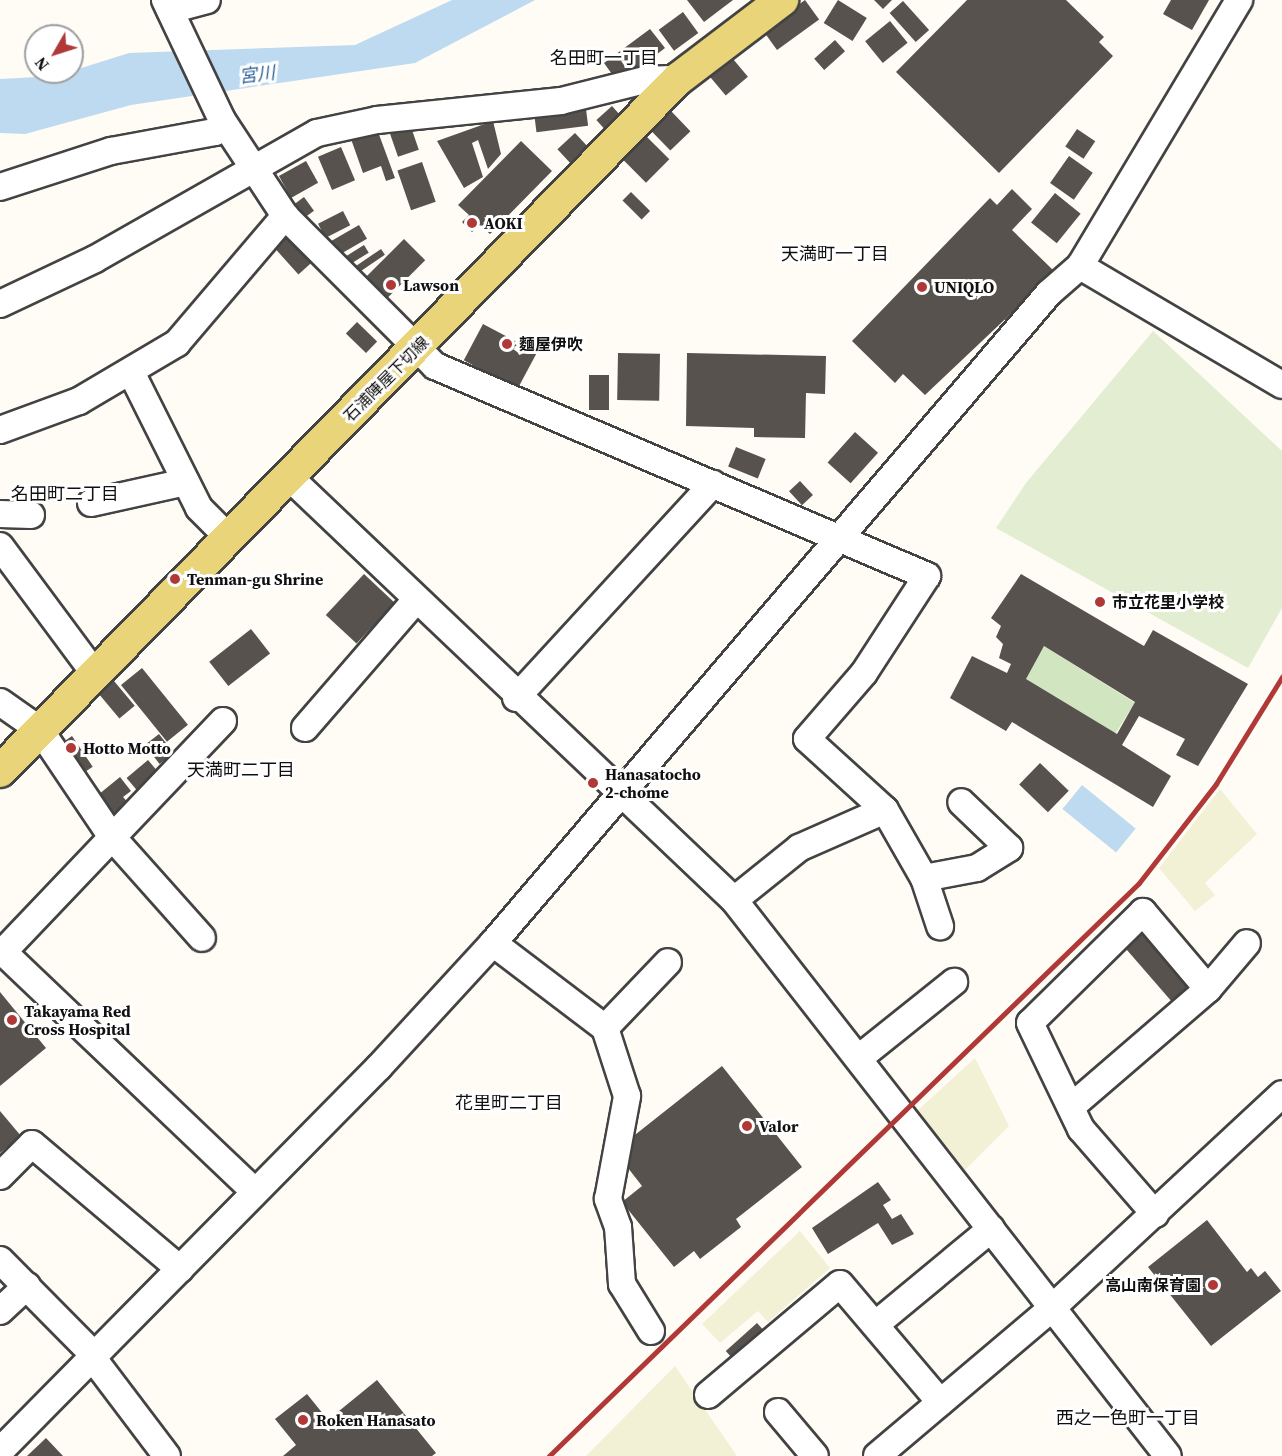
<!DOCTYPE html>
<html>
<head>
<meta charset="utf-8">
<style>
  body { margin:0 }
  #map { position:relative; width:1282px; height:1456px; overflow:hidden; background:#fefcf4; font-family:"Source Serif 4","Noto Sans JP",serif }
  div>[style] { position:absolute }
  .farmland>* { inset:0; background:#f2f1d6 }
  .green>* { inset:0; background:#d2e5c1; transform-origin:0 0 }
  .pitch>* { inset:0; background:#e2edd1 }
  .water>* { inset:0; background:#bedaf0; transform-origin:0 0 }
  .building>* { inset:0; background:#57524d; transform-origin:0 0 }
  .roads { filter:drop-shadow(2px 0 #434343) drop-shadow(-2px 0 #434343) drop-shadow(0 2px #434343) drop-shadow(0 -2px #434343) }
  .minor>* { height:26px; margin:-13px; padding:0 13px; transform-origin:13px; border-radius:13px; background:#fff }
  .major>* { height:32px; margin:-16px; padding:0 16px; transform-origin:16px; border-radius:16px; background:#e9d479 }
  .rail>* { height:4.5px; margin:-2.25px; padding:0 2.25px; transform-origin:2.25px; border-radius:2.25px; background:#b03837 }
  .dots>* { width:16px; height:16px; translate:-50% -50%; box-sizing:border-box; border:3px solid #fff; border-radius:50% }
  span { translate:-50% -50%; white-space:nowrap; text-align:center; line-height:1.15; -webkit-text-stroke:6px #fff; paint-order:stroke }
  .poi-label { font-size:16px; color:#101010; font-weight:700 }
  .left { translate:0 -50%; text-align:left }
  .right { translate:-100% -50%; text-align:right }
  .street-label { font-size:16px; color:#101010 }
  .neighbourhood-label { font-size:18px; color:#101010 }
  .water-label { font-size:18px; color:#275e94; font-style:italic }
  .north { position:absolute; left:24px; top:24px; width:60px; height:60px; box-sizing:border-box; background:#fff; border:2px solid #9f9f9f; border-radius:50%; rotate:231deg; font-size:16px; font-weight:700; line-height:24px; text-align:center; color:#101010 }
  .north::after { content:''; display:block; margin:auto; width:21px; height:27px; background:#b03837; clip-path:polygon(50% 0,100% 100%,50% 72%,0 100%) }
</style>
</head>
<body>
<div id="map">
  <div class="farmland">
    <div style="clip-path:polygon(1220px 789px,1257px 834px,1205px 883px,1215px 895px,1195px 911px,1159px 868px)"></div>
    <div style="clip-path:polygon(975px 1058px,1009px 1126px,964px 1171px,917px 1111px)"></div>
    <div style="clip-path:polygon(800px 1231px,830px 1268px,768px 1322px,758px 1311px,720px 1343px,702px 1324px)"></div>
    <div style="clip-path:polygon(675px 1366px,737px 1456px,586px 1456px)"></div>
  </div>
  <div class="green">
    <div style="left:1044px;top:646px;width:107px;height:38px;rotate:32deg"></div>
  </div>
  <div class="pitch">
    <div style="clip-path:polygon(1153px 331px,1282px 451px,1282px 608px,1248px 668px,996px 528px,1026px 483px)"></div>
  </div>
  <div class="water">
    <div style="clip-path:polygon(452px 0,535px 0,415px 63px,131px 105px,25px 134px,0 133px,0 79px,56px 76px,129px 53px,355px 45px)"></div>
    <div style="left:1082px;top:785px;width:69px;height:31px;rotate:39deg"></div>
  </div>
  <div class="building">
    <div style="clip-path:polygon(687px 0,733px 0,704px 22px)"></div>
    <div style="left:805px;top:0;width:24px;height:52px;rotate:54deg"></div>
    <div style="left:838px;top:0;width:34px;height:27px;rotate:32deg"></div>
    <div style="clip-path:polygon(874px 0,892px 0,883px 9px)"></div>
    <div style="clip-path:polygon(967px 0,1066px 0,1104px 37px,1099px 42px,1113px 56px,999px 173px,896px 72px)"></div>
    <div style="clip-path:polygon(1171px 0,1209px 0,1192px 30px,1163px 14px)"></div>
    <div style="left:903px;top:1px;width:39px;height:18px;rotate:48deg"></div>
    <div style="left:683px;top:12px;width:26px;height:30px;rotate:54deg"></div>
    <div style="left:890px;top:21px;width:28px;height:32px;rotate:51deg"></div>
    <div style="clip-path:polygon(650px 29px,665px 48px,630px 75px,625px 69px,614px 77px,604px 63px)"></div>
    <div style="left:835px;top:40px;width:15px;height:28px;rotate:48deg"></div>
    <div style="left:728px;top:53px;width:31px;height:29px;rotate:50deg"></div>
    <div style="left:612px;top:106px;width:15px;height:21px;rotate:48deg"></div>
    <div style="left:586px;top:109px;width:17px;height:52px;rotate:83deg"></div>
    <div style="left:671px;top:111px;width:28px;height:28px;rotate:46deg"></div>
    <div style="clip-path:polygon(493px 121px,501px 154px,488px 169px,478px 140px,472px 143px,483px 177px,464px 188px,437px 141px)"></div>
    <div style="left:411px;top:127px;width:24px;height:22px;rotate:71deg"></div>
    <div style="clip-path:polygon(377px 129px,395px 178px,386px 181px,381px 166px,363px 173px,351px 139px)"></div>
    <div style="left:1077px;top:129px;width:22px;height:21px;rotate:34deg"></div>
    <div style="left:575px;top:133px;width:21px;height:24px;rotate:47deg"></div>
    <div style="left:646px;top:136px;width:33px;height:33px;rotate:45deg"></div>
    <div style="clip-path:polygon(521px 141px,552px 171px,490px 234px,480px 225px,472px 232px,462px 222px,469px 215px,458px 205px)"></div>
    <div style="left:341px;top:147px;width:36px;height:25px;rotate:67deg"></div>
    <div style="left:1069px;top:156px;width:29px;height:33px;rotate:35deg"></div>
    <div style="left:306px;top:161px;width:25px;height:31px;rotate:61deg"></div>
    <div style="left:422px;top:162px;width:42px;height:26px;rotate:71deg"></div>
    <div style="clip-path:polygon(1012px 189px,1032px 209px,1012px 230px,1055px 272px,925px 395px,903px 374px,895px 383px,852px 341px,990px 198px,997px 205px)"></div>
    <div style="left:631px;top:192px;width:27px;height:12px;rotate:45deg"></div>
    <div style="left:1055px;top:193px;width:33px;height:38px;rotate:39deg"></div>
    <div style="left:304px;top:197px;width:17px;height:16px;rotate:54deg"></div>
    <div style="left:343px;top:211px;width:16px;height:28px;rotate:63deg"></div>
    <div style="left:359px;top:225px;width:16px;height:32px;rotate:60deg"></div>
    <div style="left:288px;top:230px;width:40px;height:22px;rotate:48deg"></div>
    <div style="left:404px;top:239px;width:30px;height:56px;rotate:45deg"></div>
    <div style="left:364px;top:245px;width:9px;height:23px;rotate:58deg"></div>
    <div style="left:381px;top:249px;width:7px;height:32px;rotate:56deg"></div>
    <div style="left:357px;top:322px;width:28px;height:16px;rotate:44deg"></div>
    <div style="left:483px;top:324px;width:61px;height:41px;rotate:28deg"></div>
    <div style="left:618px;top:353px;width:42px;height:47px;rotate:1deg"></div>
    <div style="clip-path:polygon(687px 353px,826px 356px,825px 394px,806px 393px,805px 438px,754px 437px,754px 428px,686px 426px)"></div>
    <div style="left:609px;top:375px;width:35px;height:20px;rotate:90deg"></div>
    <div style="left:855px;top:432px;width:31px;height:41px;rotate:42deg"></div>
    <div style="left:736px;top:447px;width:32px;height:21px;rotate:22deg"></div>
    <div style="left:800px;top:481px;width:19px;height:15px;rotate:47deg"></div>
    <div style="left:364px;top:574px;width:42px;height:56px;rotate:43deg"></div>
    <div style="clip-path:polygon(evenodd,1021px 574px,1144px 646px,1153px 630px,1248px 684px,1198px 766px,1176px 755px,1185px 739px,1139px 716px,1122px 745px,1171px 776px,1153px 807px,1012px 722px,1006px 731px,950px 698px,972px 656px,1007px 673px,1011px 664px,999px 658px,1003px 644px,996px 637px,1001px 626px,991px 618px,1021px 574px,1044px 646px,1135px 702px,1117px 734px,1026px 679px,1044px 646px)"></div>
    <div style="left:251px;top:629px;width:31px;height:53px;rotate:52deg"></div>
    <div style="left:142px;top:668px;width:73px;height:27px;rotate:51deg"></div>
    <div style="left:109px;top:675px;width:40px;height:20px;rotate:50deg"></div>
    <div style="left:159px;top:734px;width:24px;height:18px;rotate:52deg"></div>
    <div style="left:72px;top:736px;width:37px;height:15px;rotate:56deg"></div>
    <div style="left:148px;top:760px;width:23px;height:28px;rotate:50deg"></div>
    <div style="left:1040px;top:763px;width:40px;height:30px;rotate:44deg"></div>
    <div style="clip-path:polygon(120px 777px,131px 791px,123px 797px,131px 806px,112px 822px,93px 799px)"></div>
    <div style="left:1140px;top:930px;width:81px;height:23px;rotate:49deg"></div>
    <div style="clip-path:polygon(0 992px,46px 1048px,0 1086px)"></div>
    <div style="clip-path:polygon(722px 1066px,802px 1167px,736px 1219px,741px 1227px,700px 1259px,694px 1251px,674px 1267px,622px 1202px,642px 1186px,628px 1168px,631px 1138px)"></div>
    <div style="clip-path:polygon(0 1111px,21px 1136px,0 1153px)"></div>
    <div style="clip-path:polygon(878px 1182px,891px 1200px,883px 1205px,892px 1219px,901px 1214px,914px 1234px,892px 1245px,878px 1223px,828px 1254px,812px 1228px)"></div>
    <div style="clip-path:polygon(1207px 1220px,1247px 1272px,1251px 1268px,1258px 1277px,1265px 1271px,1281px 1291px,1211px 1346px,1148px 1267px)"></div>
    <div style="left:757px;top:1323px;width:15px;height:42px;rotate:48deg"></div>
    <div style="clip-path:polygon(377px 1380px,436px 1453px,432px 1456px,283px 1456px,296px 1445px,275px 1419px,307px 1394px,328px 1420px)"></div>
    <div style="clip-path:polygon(46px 1438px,63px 1456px,27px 1456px)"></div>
  </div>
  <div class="roads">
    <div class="minor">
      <div style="left:165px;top:0;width:133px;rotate:64.6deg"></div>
      <div style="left:222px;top:120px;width:115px;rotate:56.7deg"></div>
      <div style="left:285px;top:216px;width:212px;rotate:45deg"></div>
      <div style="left:435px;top:366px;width:535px;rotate:23.11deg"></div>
      <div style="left:927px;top:576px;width:116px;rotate:123deg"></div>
      <div style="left:864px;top:673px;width:87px;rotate:130.8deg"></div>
      <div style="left:807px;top:739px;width:105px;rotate:42.3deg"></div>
      <div style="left:885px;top:810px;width:94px;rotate:156.2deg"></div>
      <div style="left:799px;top:848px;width:83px;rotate:141.3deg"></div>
      <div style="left:170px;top:10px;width:38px;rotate:-15deg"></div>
      <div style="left:0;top:187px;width:117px;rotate:-18deg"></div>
      <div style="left:111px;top:151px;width:106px;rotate:-10.4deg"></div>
      <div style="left:215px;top:132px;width:12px;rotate:-35deg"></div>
      <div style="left:1080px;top:266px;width:234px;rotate:30.5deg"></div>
      <div style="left:0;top:304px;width:105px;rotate:-25.3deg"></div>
      <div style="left:95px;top:259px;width:255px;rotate:-29.6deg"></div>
      <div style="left:317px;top:133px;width:61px;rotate:-12.2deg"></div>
      <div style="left:377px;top:120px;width:185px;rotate:-5.9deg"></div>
      <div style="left:561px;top:101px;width:87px;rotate:-14deg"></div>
      <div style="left:645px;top:80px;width:33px;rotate:-2deg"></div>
      <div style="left:131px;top:372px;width:152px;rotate:63.4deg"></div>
      <div style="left:199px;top:508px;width:42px;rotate:45deg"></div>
      <div style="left:0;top:430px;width:84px;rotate:-20.2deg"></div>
      <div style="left:79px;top:401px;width:114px;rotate:-30.6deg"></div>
      <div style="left:177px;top:343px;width:167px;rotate:-49.6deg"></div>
      <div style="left:288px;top:476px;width:615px;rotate:43.55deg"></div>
      <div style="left:734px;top:900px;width:705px;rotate:52.03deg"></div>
      <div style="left:91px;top:503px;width:97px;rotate:-12.5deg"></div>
      <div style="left:0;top:514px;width:31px;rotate:2deg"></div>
      <div style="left:0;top:546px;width:159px;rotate:53.4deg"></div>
      <div style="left:516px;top:698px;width:291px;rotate:-47.4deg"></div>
      <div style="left:0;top:702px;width:49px;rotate:35deg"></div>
      <div style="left:40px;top:730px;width:129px;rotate:56.1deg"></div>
      <div style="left:112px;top:837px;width:135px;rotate:48.3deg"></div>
      <div style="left:305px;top:728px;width:169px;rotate:-49.1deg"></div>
      <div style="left:885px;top:810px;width:78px;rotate:60.2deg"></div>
      <div style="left:924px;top:878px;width:51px;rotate:71.6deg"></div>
      <div style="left:924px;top:878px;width:54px;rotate:-10.7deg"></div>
      <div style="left:977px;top:868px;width:38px;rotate:-32deg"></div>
      <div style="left:1009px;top:848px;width:66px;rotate:-136.2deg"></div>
      <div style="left:493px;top:943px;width:141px;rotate:37.2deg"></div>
      <div style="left:0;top:949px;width:352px;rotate:43.6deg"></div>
      <div style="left:3px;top:952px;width:319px;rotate:-46.4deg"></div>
      <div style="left:1208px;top:989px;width:60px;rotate:-49.7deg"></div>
      <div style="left:859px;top:1058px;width:122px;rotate:-38.7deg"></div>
      <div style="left:1071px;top:1107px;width:181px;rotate:-40.7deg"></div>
      <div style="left:1208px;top:989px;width:101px;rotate:-130.2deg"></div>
      <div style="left:1143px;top:912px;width:158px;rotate:135.5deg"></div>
      <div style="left:1030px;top:1023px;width:118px;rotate:64.3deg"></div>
      <div style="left:1081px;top:1129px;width:113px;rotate:49deg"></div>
      <div style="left:0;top:1176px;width:45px;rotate:-45deg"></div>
      <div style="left:32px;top:1144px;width:194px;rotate:40.2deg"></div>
      <div style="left:0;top:1260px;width:134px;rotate:45.3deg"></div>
      <div style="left:0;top:1311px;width:37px;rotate:-43deg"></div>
      <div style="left:875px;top:1325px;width:151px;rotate:-39.6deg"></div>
      <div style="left:651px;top:1331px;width:55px;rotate:-121.7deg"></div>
      <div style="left:622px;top:1284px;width:57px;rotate:-94deg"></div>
      <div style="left:618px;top:1227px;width:30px;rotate:-110deg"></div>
      <div style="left:608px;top:1199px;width:105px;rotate:-79.5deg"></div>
      <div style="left:627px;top:1096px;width:71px;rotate:-107.9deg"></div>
      <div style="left:605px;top:1028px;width:91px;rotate:-46.3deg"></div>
      <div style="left:92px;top:1357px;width:124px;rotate:52.9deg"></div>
      <div style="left:708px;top:1395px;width:172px;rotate:-40.1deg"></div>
      <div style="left:840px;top:1284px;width:155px;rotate:49.7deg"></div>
      <div style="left:778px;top:1412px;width:57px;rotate:49.9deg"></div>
      <div style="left:0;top:1451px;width:540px;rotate:-45.38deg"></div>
      <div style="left:379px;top:1067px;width:168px;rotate:-47.4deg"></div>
      <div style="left:493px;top:943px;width:855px;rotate:-49.46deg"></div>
      <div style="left:1049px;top:293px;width:41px;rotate:-41.1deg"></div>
      <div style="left:1080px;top:266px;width:310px;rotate:-59.1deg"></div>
      <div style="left:877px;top:1456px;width:229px;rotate:-40.2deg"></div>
      <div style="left:1052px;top:1308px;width:314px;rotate:-42.9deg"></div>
    </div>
    <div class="major">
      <div style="left:0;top:771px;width:969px;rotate:-45.59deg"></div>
      <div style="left:678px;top:79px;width:131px;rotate:-37.2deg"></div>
    </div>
  </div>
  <div class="rail">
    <div style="left:549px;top:1456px;width:822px;rotate:-44.16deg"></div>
    <div style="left:1139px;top:883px;width:125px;rotate:-52.1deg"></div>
    <div style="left:1216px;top:784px;width:126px;rotate:-58.3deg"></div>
  </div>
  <div class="dots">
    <div style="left:472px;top:223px;background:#b03837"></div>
    <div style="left:391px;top:285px;background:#b03837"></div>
    <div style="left:922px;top:287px;background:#b03837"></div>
    <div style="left:507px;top:344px;background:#b03837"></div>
    <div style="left:175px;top:579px;background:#b03837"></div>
    <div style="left:1100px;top:602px;background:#b03837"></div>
    <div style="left:71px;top:748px;background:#b03837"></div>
    <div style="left:593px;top:783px;background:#b03837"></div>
    <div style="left:12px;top:1020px;background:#b03837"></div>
    <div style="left:747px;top:1126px;background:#b03837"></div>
    <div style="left:1213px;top:1285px;background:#b03837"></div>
    <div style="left:303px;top:1420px;background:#b03837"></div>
  </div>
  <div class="poi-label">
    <span class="left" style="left:484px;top:223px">AOKI</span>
    <span class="left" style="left:403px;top:285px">Lawson</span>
    <span class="left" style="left:934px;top:287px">UNIQLO</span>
    <span class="left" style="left:519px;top:344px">麵屋伊吹</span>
    <span class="left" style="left:187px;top:579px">Tenman-gu Shrine</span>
    <span class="left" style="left:1112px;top:602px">市立花里小学校</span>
    <span class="left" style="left:83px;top:748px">Hotto Motto</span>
    <span class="left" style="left:605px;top:783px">Hanasatocho<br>2-chome</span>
    <span class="left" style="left:24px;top:1020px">Takayama Red<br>Cross Hospital</span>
    <span class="left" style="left:759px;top:1126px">Valor</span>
    <span class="right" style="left:1201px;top:1285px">高山南保育園</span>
    <span class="left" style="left:316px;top:1420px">Roken Hanasato</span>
  </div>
  <div class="street-label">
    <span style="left:386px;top:379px;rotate:-45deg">石浦陣屋下切線</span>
  </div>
  <div class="neighbourhood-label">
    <span style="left:604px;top:58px">名田町一丁目</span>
    <span style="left:835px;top:254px">天満町一丁目</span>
    <span style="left:65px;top:494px">名田町二丁目</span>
    <span style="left:241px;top:770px">天満町二丁目</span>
    <span style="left:509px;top:1103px">花里町二丁目</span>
    <span style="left:1128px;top:1418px">西之一色町一丁目</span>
  </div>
  <div class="water-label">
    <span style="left:257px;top:75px;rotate:-7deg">宮川</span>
  </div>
  <div class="north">N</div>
</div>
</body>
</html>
